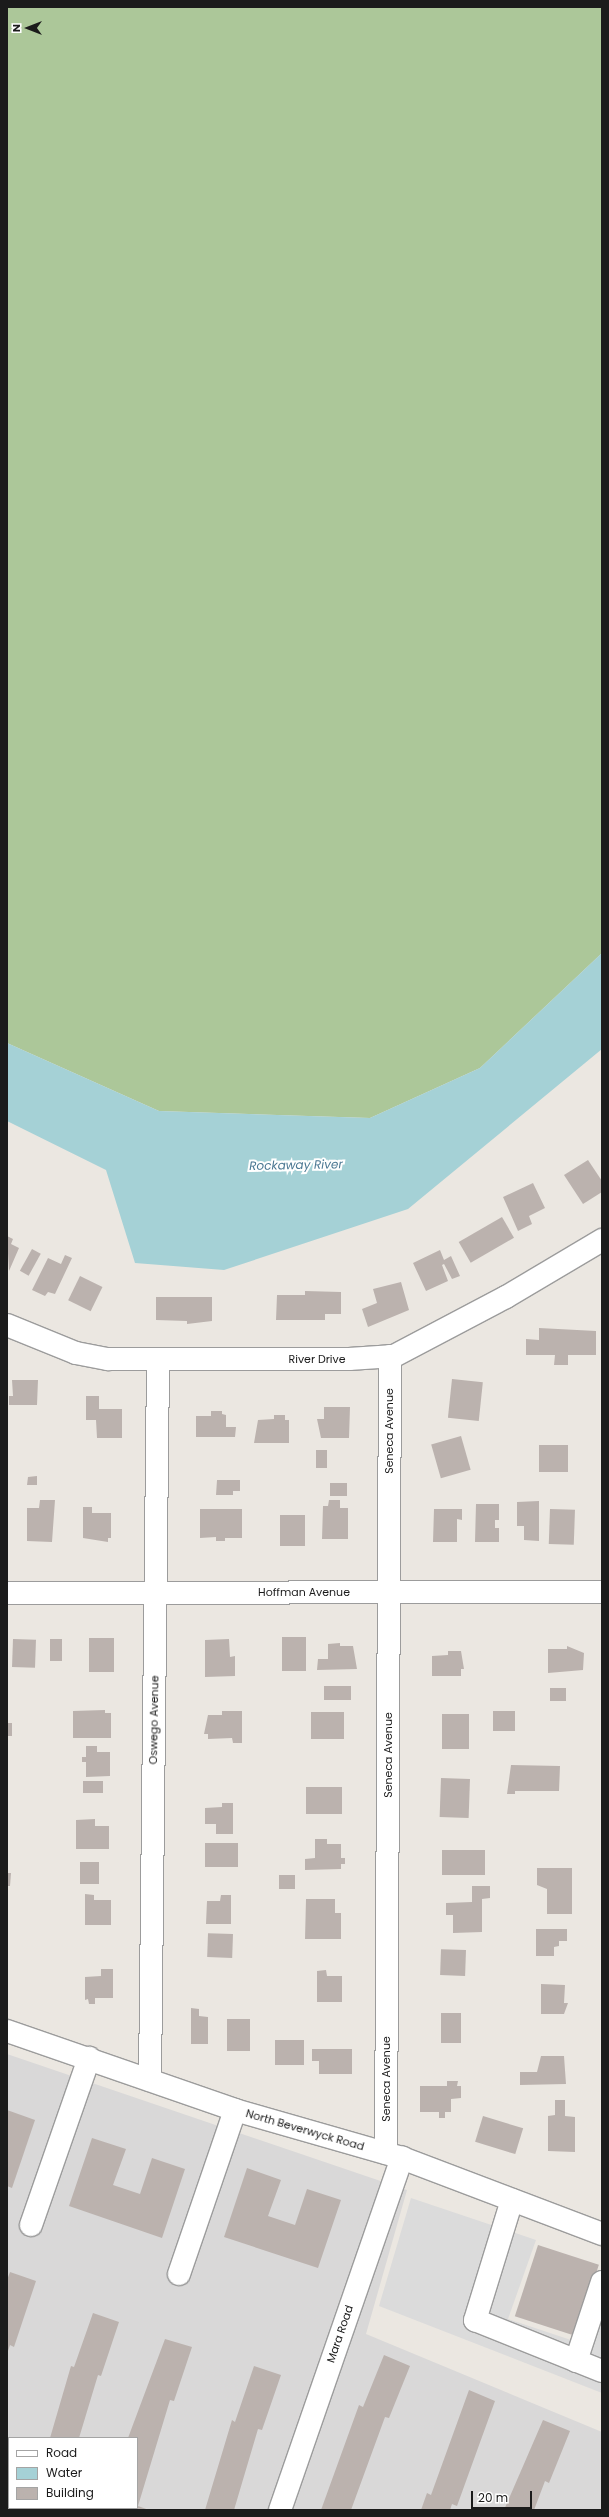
<!DOCTYPE html>
<html>
<head>
<meta charset="utf-8">
<style>
  body { margin:0 }
  #map { position:relative; width:609px; height:2517px; overflow:hidden; background:#ebe7e1; font-family:Poppins,sans-serif }
  div>[style] { position:absolute }
  .residential>* { inset:0; background:#d9d8d8 }
  .forest>* { inset:0; background:#acc799 }
  .parking>* { inset:0; background:#dbdbdb }
  .water>* { inset:0; background:#a5d1d6 }
  .building>* { inset:0; background:#bbb2ae; transform-origin:0 0 }
  .roads { filter:drop-shadow(1px 0 #9c9c9c) drop-shadow(-1px 0 #9c9c9c) drop-shadow(0 1px #9c9c9c) drop-shadow(0 -1px #9c9c9c) }
  .minor>* { height:22px; margin:-11px; padding:0 11px; transform-origin:11px; border-radius:11px; background:#fff }
  span { translate:-50% -50%; white-space:nowrap; text-align:center; line-height:1.15; -webkit-text-stroke:4px #fff; paint-order:stroke }
  .street-label { font-size:11px; color:#1b1b1b }
  .water-label { font-size:12px; color:#4b7893; font-style:italic }
  .frame { position:absolute; inset:0; border:8px solid #1b1b1b; pointer-events:none }
  .legend { position:absolute; left:8px; top:2437px; width:130px; height:72px; box-sizing:border-box; background:#fff; border:1px solid #a4a4a4; margin:0; padding:5px 7px; list-style:none; font-size:12px; color:#1b1b1b }
  .legend li { display:flex; align-items:center; gap:8px; height:20px }
  .legend b { width:20px; border:1px solid #a4a4a4 }
  .north { position:absolute; left:8px; top:8px; width:40px; height:40px; -webkit-text-stroke:3px #fff; paint-order:stroke; rotate:270deg; font-size:11px; font-weight:700; line-height:16px; text-align:center; color:#1b1b1b }
  .north::after { content:''; display:block; margin:auto; width:14px; height:18px; background:#1b1b1b; clip-path:polygon(50% 0,100% 100%,50% 72%,0 100%) }
  .scale { position:absolute; left:471px; top:2491px; width:61px; height:18px; box-sizing:border-box; border:2px solid #1b1b1b; border-top:0; padding-left:5px; font-size:12px; line-height:14px; white-space:nowrap; color:#1b1b1b; -webkit-text-stroke:3px #fff; paint-order:stroke }
</style>
</head>
<body>
<div id="map">
  <div class="residential">
    <div style="clip-path:polygon(evenodd,7px 2054px,407px 2190px,366px 2334px,602px 2432px,602px 2510px,7px 2510px,7px 2054px,9px 2438px,137px 2438px,137px 2508px,9px 2508px,9px 2438px)"></div>
  </div>
  <div class="forest">
    <div style="clip-path:polygon(7px 7px,602px 7px,602px 953px,480px 1068px,370px 1118px,159px 1111px,7px 1043px)"></div>
  </div>
  <div class="parking">
    <div style="clip-path:polygon(411px 2198px,536px 2240px,508px 2319px,577px 2342px,602px 2271px,602px 2393px,379px 2306px)"></div>
  </div>
  <div class="water">
    <div style="clip-path:polygon(602px 953px,602px 1049px,408px 1209px,224px 1270px,135px 1263px,106px 1170px,7px 1121px,7px 1043px,159px 1111px,370px 1118px,480px 1068px)"></div>
  </div>
  <div class="building">
    <div style="clip-path:polygon(588px 1160px,602px 1181px,602px 1192px,583px 1204px,564px 1175px)"></div>
    <div style="clip-path:polygon(533px 1183px,545px 1208px,529px 1216px,532px 1224px,518px 1231px,503px 1197px)"></div>
    <div style="left:502px;top:1217px;width:24px;height:50px;rotate:60deg"></div>
    <div style="clip-path:polygon(7px 1236px,13px 1239px,11px 1244px,19px 1248px,9px 1271px)"></div>
    <div style="left:32px;top:1249px;width:10px;height:25px;rotate:29deg"></div>
    <div style="clip-path:polygon(440px 1250px,444px 1260px,451px 1256px,460px 1276px,452px 1279px,444px 1264px,442px 1265px,448px 1281px,426px 1291px,413px 1263px)"></div>
    <div style="clip-path:polygon(65px 1255px,72px 1258px,55px 1294px,48px 1292px,45px 1296px,32px 1290px,48px 1258px,61px 1264px)"></div>
    <div style="left:80px;top:1276px;width:25px;height:27px;rotate:26deg"></div>
    <div style="clip-path:polygon(401px 1282px,409px 1310px,368px 1327px,362px 1309px,377px 1303px,373px 1289px)"></div>
    <div style="clip-path:polygon(305px 1291px,341px 1292px,341px 1314px,325px 1314px,325px 1320px,276px 1320px,277px 1295px,305px 1295px)"></div>
    <div style="clip-path:polygon(156px 1297px,212px 1297px,212px 1321px,187px 1324px,187px 1321px,156px 1320px)"></div>
    <div style="clip-path:polygon(539px 1328px,596px 1331px,596px 1355px,568px 1355px,568px 1365px,554px 1365px,555px 1355px,526px 1355px,526px 1339px,539px 1340px)"></div>
    <div style="left:452px;top:1379px;width:31px;height:39px;rotate:6deg"></div>
    <div style="clip-path:polygon(12px 1380px,38px 1380px,37px 1405px,9px 1405px,9px 1396px,13px 1396px)"></div>
    <div style="clip-path:polygon(86px 1396px,99px 1396px,99px 1409px,122px 1409px,122px 1438px,97px 1438px,96px 1420px,86px 1420px)"></div>
    <div style="clip-path:polygon(324px 1407px,350px 1407px,349px 1438px,321px 1438px,317px 1419px,324px 1419px)"></div>
    <div style="clip-path:polygon(211px 1411px,222px 1411px,222px 1414px,226px 1415px,226px 1427px,236px 1427px,235px 1437px,196px 1437px,196px 1416px,211px 1416px)"></div>
    <div style="clip-path:polygon(274px 1415px,285px 1415px,285px 1420px,289px 1420px,289px 1443px,254px 1443px,258px 1420px,274px 1419px)"></div>
    <div style="left:461px;top:1436px;width:35px;height:31px;rotate:74deg"></div>
    <div style="left:539px;top:1445px;width:29px;height:27px"></div>
    <div style="left:316px;top:1450px;width:11px;height:18px"></div>
    <div style="clip-path:polygon(37px 1476px,37px 1485px,27px 1485px,28px 1477px)"></div>
    <div style="clip-path:polygon(217px 1480px,240px 1480px,240px 1491px,233px 1491px,233px 1495px,216px 1495px)"></div>
    <div style="left:330px;top:1483px;width:17px;height:13px"></div>
    <div style="clip-path:polygon(40px 1500px,55px 1500px,52px 1542px,27px 1541px,27px 1508px,39px 1508px)"></div>
    <div style="clip-path:polygon(329px 1500px,340px 1500px,340px 1508px,348px 1508px,348px 1539px,322px 1539px,323px 1506px,328px 1506px)"></div>
    <div style="clip-path:polygon(539px 1501px,539px 1541px,524px 1540px,524px 1526px,517px 1526px,517px 1502px)"></div>
    <div style="clip-path:polygon(476px 1504px,499px 1504px,499px 1520px,495px 1520px,495px 1528px,499px 1528px,499px 1542px,475px 1542px)"></div>
    <div style="clip-path:polygon(83px 1507px,92px 1507px,92px 1513px,111px 1513px,111px 1538px,108px 1538px,108px 1542px,83px 1538px)"></div>
    <div style="clip-path:polygon(200px 1509px,242px 1509px,242px 1538px,225px 1538px,225px 1541px,216px 1541px,216px 1537px,200px 1538px)"></div>
    <div style="clip-path:polygon(434px 1509px,462px 1509px,462px 1520px,457px 1519px,457px 1542px,433px 1542px)"></div>
    <div style="left:550px;top:1509px;width:25px;height:35px;rotate:2deg"></div>
    <div style="left:280px;top:1515px;width:25px;height:31px"></div>
    <div style="left:282px;top:1637px;width:24px;height:34px"></div>
    <div style="left:114px;top:1638px;width:34px;height:25px;rotate:90deg"></div>
    <div style="left:13px;top:1639px;width:23px;height:28px;rotate:2deg"></div>
    <div style="left:50px;top:1639px;width:12px;height:22px"></div>
    <div style="clip-path:polygon(229px 1639px,230px 1657px,235px 1656px,235px 1676px,205px 1677px,205px 1640px)"></div>
    <div style="clip-path:polygon(340px 1643px,340px 1646px,353px 1646px,357px 1669px,317px 1670px,318px 1659px,328px 1659px,328px 1644px)"></div>
    <div style="clip-path:polygon(567px 1646px,584px 1653px,583px 1670px,548px 1673px,548px 1649px,567px 1649px)"></div>
    <div style="clip-path:polygon(448px 1651px,461px 1651px,464px 1669px,461px 1669px,461px 1676px,432px 1676px,432px 1656px,448px 1655px)"></div>
    <div style="left:324px;top:1686px;width:27px;height:14px"></div>
    <div style="left:566px;top:1688px;width:13px;height:16px;rotate:90deg"></div>
    <div style="clip-path:polygon(105px 1710px,105px 1713px,111px 1713px,111px 1738px,73px 1738px,73px 1711px)"></div>
    <div style="clip-path:polygon(222px 1711px,242px 1711px,242px 1743px,233px 1743px,232px 1738px,208px 1739px,208px 1734px,204px 1734px,208px 1715px,222px 1715px)"></div>
    <div style="left:493px;top:1711px;width:22px;height:20px"></div>
    <div style="left:344px;top:1712px;width:27px;height:33px;rotate:90deg"></div>
    <div style="left:442px;top:1714px;width:27px;height:35px"></div>
    <div style="left:7px;top:1723px;width:5px;height:13px"></div>
    <div style="clip-path:polygon(86px 1746px,97px 1746px,97px 1752px,110px 1752px,110px 1776px,86px 1777px,86px 1762px,82px 1762px,82px 1757px,86px 1757px)"></div>
    <div style="clip-path:polygon(511px 1765px,560px 1766px,559px 1791px,515px 1791px,515px 1794px,507px 1794px)"></div>
    <div style="left:441px;top:1778px;width:29px;height:39px;rotate:2deg"></div>
    <div style="left:103px;top:1781px;width:12px;height:20px;rotate:90deg"></div>
    <div style="left:306px;top:1787px;width:36px;height:27px"></div>
    <div style="clip-path:polygon(222px 1803px,233px 1803px,233px 1834px,216px 1834px,216px 1824px,205px 1824px,205px 1808px,222px 1807px)"></div>
    <div style="clip-path:polygon(95px 1819px,95px 1826px,109px 1826px,109px 1849px,76px 1849px,76px 1820px)"></div>
    <div style="clip-path:polygon(315px 1839px,327px 1839px,327px 1844px,341px 1844px,341px 1858px,345px 1858px,345px 1864px,341px 1864px,341px 1869px,305px 1870px,305px 1859px,315px 1858px)"></div>
    <div style="left:205px;top:1843px;width:33px;height:24px"></div>
    <div style="left:442px;top:1850px;width:43px;height:25px"></div>
    <div style="left:80px;top:1862px;width:19px;height:22px"></div>
    <div style="clip-path:polygon(537px 1868px,572px 1868px,572px 1914px,547px 1914px,547px 1889px,537px 1885px)"></div>
    <div style="clip-path:polygon(7px 1873px,11px 1873px,10px 1886px,7px 1886px)"></div>
    <div style="left:279px;top:1875px;width:16px;height:14px"></div>
    <div style="clip-path:polygon(472px 1886px,490px 1886px,490px 1898px,482px 1899px,482px 1932px,453px 1933px,453px 1915px,446px 1915px,446px 1903px,472px 1902px)"></div>
    <div style="clip-path:polygon(85px 1894px,94px 1895px,94px 1900px,111px 1900px,111px 1925px,85px 1925px)"></div>
    <div style="clip-path:polygon(221px 1895px,231px 1895px,231px 1924px,206px 1924px,207px 1901px,220px 1901px)"></div>
    <div style="clip-path:polygon(306px 1899px,335px 1899px,335px 1913px,341px 1913px,341px 1939px,305px 1939px)"></div>
    <div style="clip-path:polygon(536px 1929px,567px 1929px,567px 1941px,559px 1941px,559px 1946px,554px 1947px,554px 1956px,536px 1956px)"></div>
    <div style="left:233px;top:1934px;width:24px;height:25px;rotate:92deg"></div>
    <div style="left:466px;top:1950px;width:26px;height:25px;rotate:92deg"></div>
    <div style="clip-path:polygon(101px 1969px,113px 1969px,113px 1998px,95px 1998px,95px 2004px,89px 2004px,88px 1999px,85px 2000px,85px 1977px,101px 1976px)"></div>
    <div style="clip-path:polygon(326px 1970px,327px 1976px,342px 1976px,342px 2002px,317px 2002px,317px 1971px)"></div>
    <div style="clip-path:polygon(541px 1984px,565px 1985px,564px 2003px,568px 2003px,564px 2014px,541px 2014px)"></div>
    <div style="clip-path:polygon(191px 2008px,199px 2009px,199px 2016px,208px 2017px,208px 2044px,191px 2044px)"></div>
    <div style="left:441px;top:2013px;width:20px;height:30px"></div>
    <div style="left:227px;top:2019px;width:23px;height:32px"></div>
    <div style="left:304px;top:2040px;width:25px;height:29px;rotate:90deg"></div>
    <div style="clip-path:polygon(312px 2049px,352px 2049px,352px 2074px,319px 2074px,319px 2061px,312px 2061px)"></div>
    <div style="clip-path:polygon(541px 2056px,564px 2056px,566px 2084px,520px 2085px,520px 2072px,537px 2072px)"></div>
    <div style="clip-path:polygon(447px 2081px,458px 2081px,457px 2086px,461px 2086px,461px 2098px,451px 2099px,451px 2112px,445px 2112px,445px 2118px,439px 2118px,439px 2112px,420px 2112px,420px 2086px,447px 2086px)"></div>
    <div style="clip-path:polygon(555px 2100px,565px 2100px,565px 2116px,575px 2117px,575px 2152px,548px 2151px,548px 2116px,555px 2115px)"></div>
    <div style="clip-path:polygon(7px 2110px,35px 2120px,12px 2188px,7px 2186px)"></div>
    <div style="left:483px;top:2116px;width:42px;height:27px;rotate:17deg"></div>
    <div style="clip-path:polygon(92px 2138px,126px 2149px,113px 2185px,140px 2194px,152px 2158px,185px 2169px,162px 2238px,69px 2206px)"></div>
    <div style="clip-path:polygon(247px 2168px,281px 2180px,268px 2216px,295px 2225px,307px 2189px,341px 2200px,318px 2268px,224px 2237px)"></div>
    <div style="left:538px;top:2245px;width:64px;height:75px;rotate:18deg"></div>
    <div style="clip-path:polygon(10px 2272px,36px 2281px,14px 2347px,10px 2345px,7px 2354px,7px 2280px)"></div>
    <div style="clip-path:polygon(93px 2313px,119px 2322px,101px 2376px,98px 2375px,79px 2438px,50px 2438px,71px 2366px,74px 2367px)"></div>
    <div style="clip-path:polygon(165px 2339px,192px 2347px,174px 2401px,170px 2400px,138px 2506px,149px 2510px,117px 2510px,137px 2508px,137px 2438px,128px 2438px)"></div>
    <div style="clip-path:polygon(384px 2355px,410px 2366px,389px 2418px,385px 2417px,351px 2510px,321px 2510px,359px 2405px,363px 2407px)"></div>
    <div style="clip-path:polygon(254px 2366px,281px 2375px,262px 2430px,258px 2429px,234px 2510px,205px 2510px,232px 2420px,235px 2422px)"></div>
    <div style="clip-path:polygon(469px 2390px,495px 2401px,457px 2506px,452px 2504px,450px 2510px,421px 2510px,427px 2493px,431px 2495px)"></div>
    <div style="clip-path:polygon(543px 2420px,570px 2431px,549px 2483px,545px 2481px,534px 2510px,504px 2510px)"></div>
  </div>
  <div class="roads">
    <div class="minor">
      <div style="left:7px;top:1325px;width:74px;rotate:22.1deg"></div>
      <div style="left:76px;top:1353px;width:33px;rotate:11deg"></div>
      <div style="left:108px;top:1359px;width:241px"></div>
      <div style="left:349px;top:1359px;width:45px;rotate:-3.8deg"></div>
      <div style="left:394px;top:1356px;width:127px;rotate:-27.8deg"></div>
      <div style="left:506px;top:1297px;width:112px;rotate:-30.7deg"></div>
      <div style="left:7px;top:1593px;width:595px;rotate:-0.1deg"></div>
      <div style="left:7px;top:2031px;width:241px;rotate:19.1deg"></div>
      <div style="left:235px;top:2110px;width:174px;rotate:16deg"></div>
      <div style="left:402px;top:2158px;width:214px;rotate:20.8deg"></div>
      <div style="left:150px;top:2080px;width:720px;rotate:-89.36deg"></div>
      <div style="left:386px;top:2153px;width:797px;rotate:-89.71deg"></div>
      <div style="left:512px;top:2200px;width:126px;rotate:107.1deg"></div>
      <div style="left:475px;top:2320px;width:137px;rotate:21.9deg"></div>
      <div style="left:31px;top:2225px;width:177px;rotate:-70.8deg"></div>
      <div style="left:179px;top:2274px;width:173px;rotate:-71.1deg"></div>
      <div style="left:576px;top:2361px;width:83px;rotate:-71.8deg"></div>
      <div style="left:280px;top:2510px;width:373px;rotate:-70.9deg"></div>
    </div>
  </div>
  <div class="street-label">
    <span style="left:317px;top:1359px">River Drive</span>
    <span style="left:389px;top:1431px;rotate:-90deg">Seneca Avenue</span>
    <span style="left:304px;top:1592px">Hoffman Avenue</span>
    <span style="left:154px;top:1720px;rotate:-89deg">Oswego Avenue</span>
    <span style="left:388px;top:1755px;rotate:-90deg">Seneca Avenue</span>
    <span style="left:386px;top:2079px;rotate:-90deg">Seneca Avenue</span>
    <span style="left:305px;top:2130px;rotate:16deg">North Beverwyck Road</span>
    <span style="left:340px;top:2334px;rotate:-71deg">Mara Road</span>
  </div>
  <div class="water-label">
    <span style="left:296px;top:1165px;rotate:-1deg">Rockaway River</span>
  </div>
  <div class="frame"></div>
  <ul class="legend">
  <li><b style="height:5px;background:#fff"></b>Road</li>
  <li><b style="height:11px;background:#a5d1d6"></b>Water</li>
  <li><b style="height:11px;background:#bbb2ae"></b>Building</li>
  </ul>
  <div class="north">N</div>
  <div class="scale">20 m</div>
</div>
</body>
</html>
